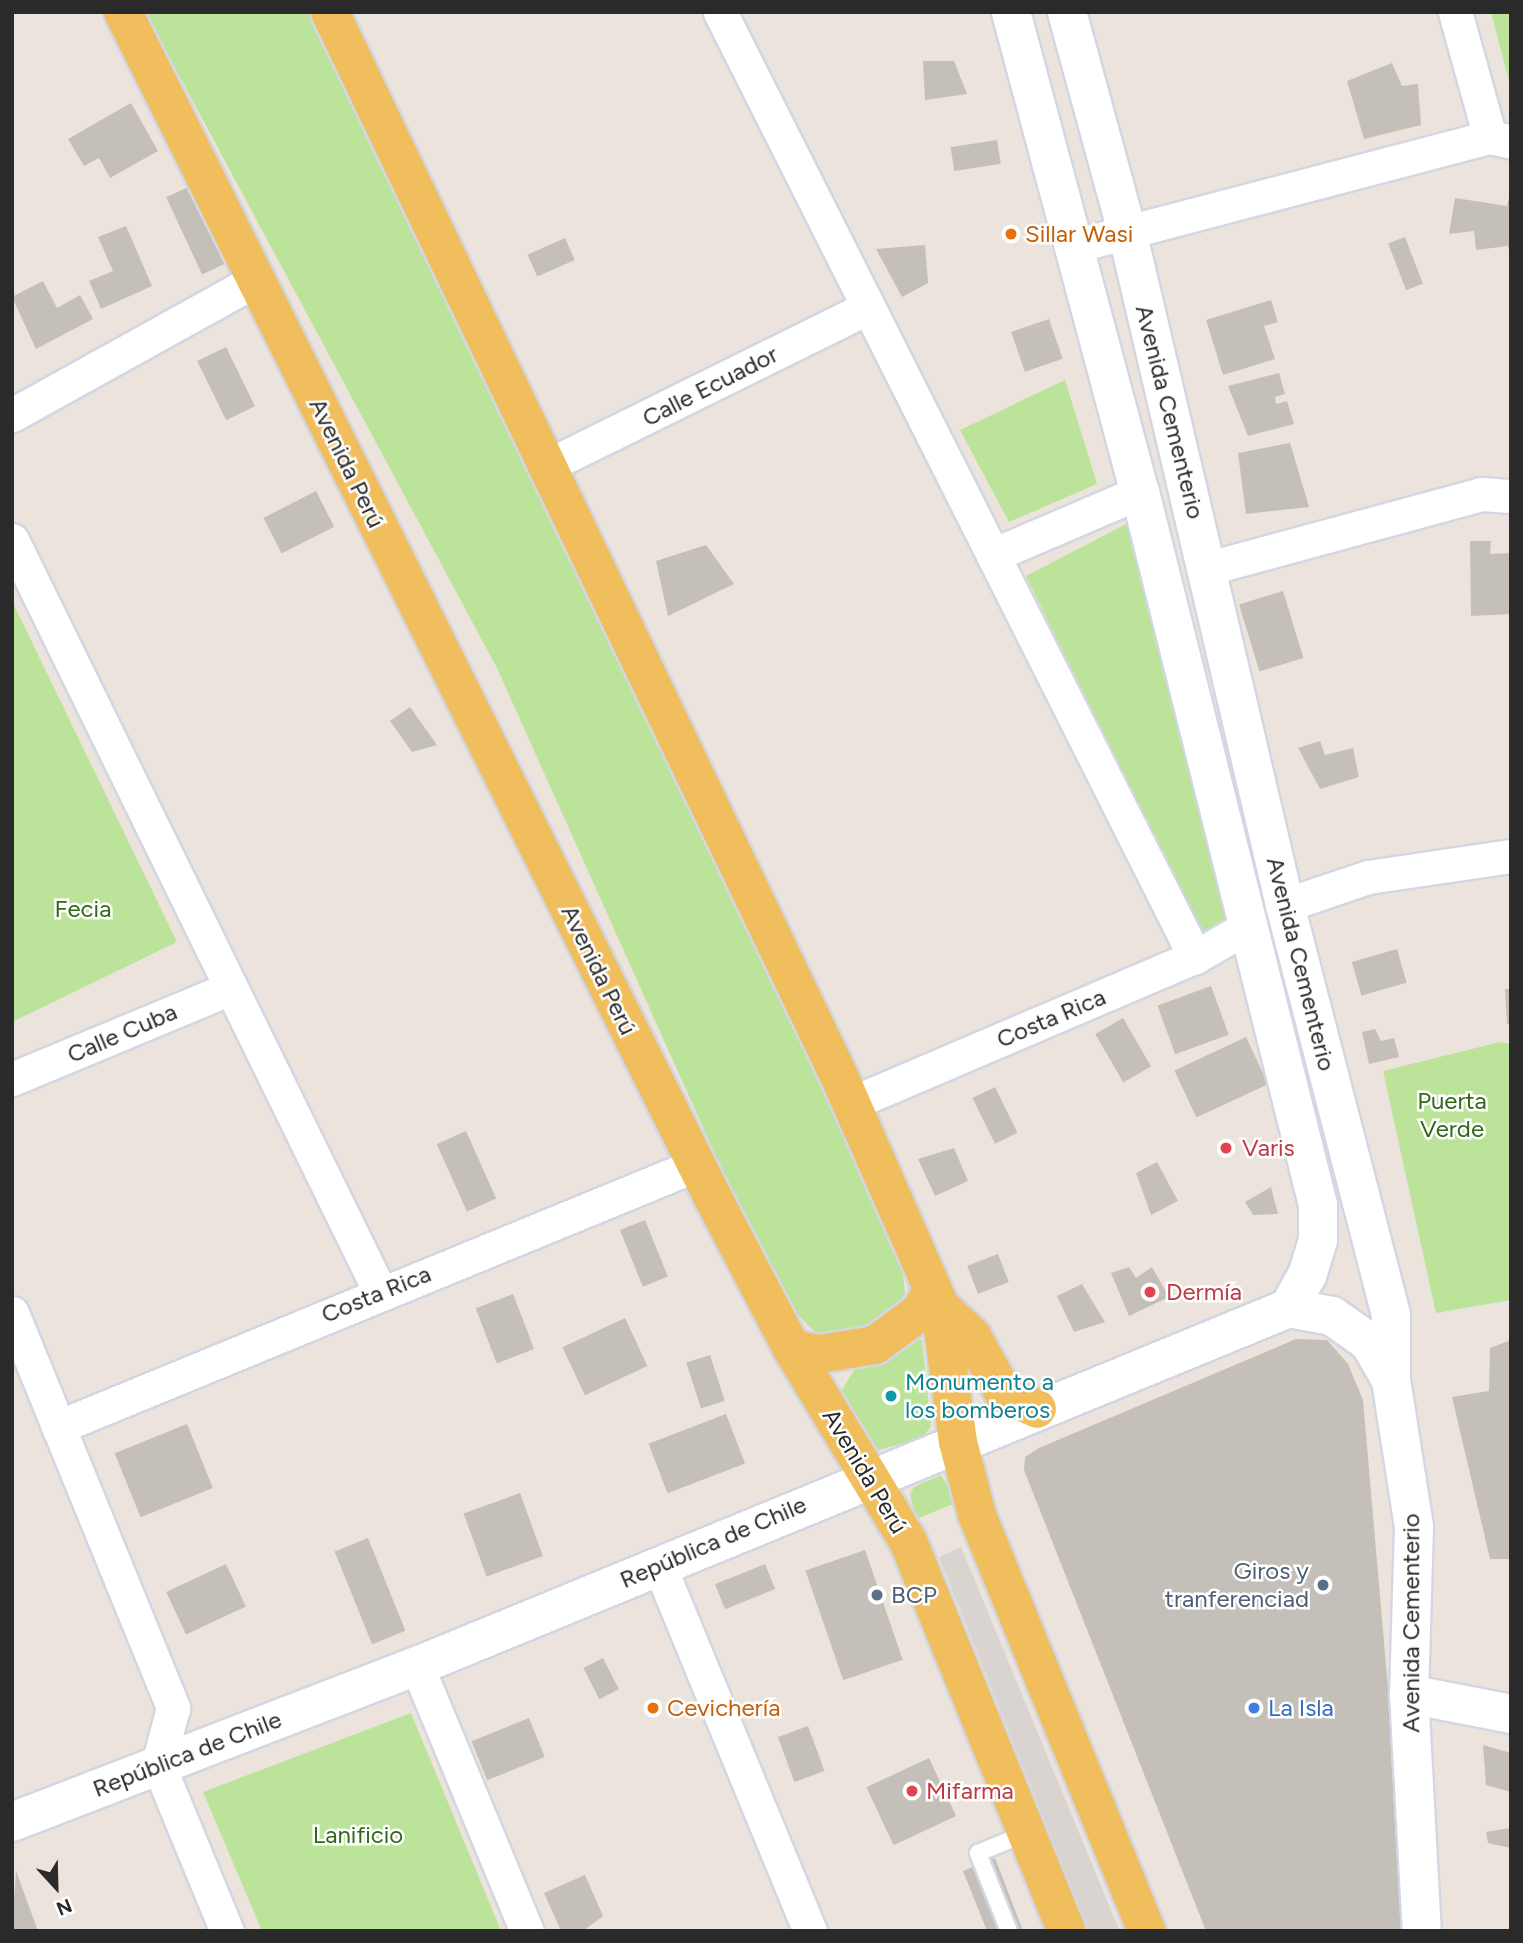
<!DOCTYPE html>
<html>
<head>
<meta charset="utf-8">
<style>
  body { margin:0 }
  #map { position:relative; width:1523px; height:1943px; overflow:hidden; background:#ece4dc; font-family:Figtree,sans-serif }
  div>[style] { position:absolute }
  .green>* { inset:0; background:#bbe399 }
  .plaza>* { inset:0; background:#d9d4cf }
  .building>* { inset:0; background:#c4bfb8; transform-origin:0 0 }
  .roads { filter:drop-shadow(2px 0 #d2d7e3) drop-shadow(-2px 0 #d2d7e3) drop-shadow(0 2px #d2d7e3) drop-shadow(0 -2px #d2d7e3) }
  .lane>* { height:16px; margin:-8px; padding:0 8px; transform-origin:8px; border-radius:8px; background:#fff }
  .street>* { height:33px; margin:-16.5px; padding:0 16.5px; transform-origin:16.5px; border-radius:16.5px; background:#fff }
  .secondary>* { height:38px; margin:-19px; padding:0 19px; transform-origin:19px; border-radius:19px; background:#fff }
  .primary>* { height:38px; margin:-19px; padding:0 19px; transform-origin:19px; border-radius:19px; background:#f1be5d }
  .dots>* { width:19px; height:19px; translate:-50% -50%; box-sizing:border-box; border:4px solid #fff; border-radius:50% }
  span { translate:-50% -50%; white-space:nowrap; text-align:center; line-height:1.15; -webkit-text-stroke:5px #fff; paint-order:stroke }
  .food-label { font-size:24px; color:#c56008 }
  .left { translate:0 -50%; text-align:left }
  .street-label { font-size:24px; color:#2a2a2a }
  .park-label { font-size:24px; color:#33681a }
  .health-label { font-size:24px; color:#be3a42 }
  .culture-label { font-size:24px; color:#0d838f }
  .service-label { font-size:24px; color:#4e5e75 }
  .right { translate:-100% -50%; text-align:right }
  .shop-label { font-size:24px; color:#366cbe }
  .frame { position:absolute; inset:0; border:14px solid #2a2a2a; pointer-events:none }
  .north { position:absolute; left:21px; top:1852px; width:70px; height:70px; -webkit-text-stroke:5px #fff; paint-order:stroke; rotate:158deg; font-size:19px; font-weight:700; line-height:28px; text-align:center; color:#2a2a2a }
  .north::after { content:''; display:block; margin:auto; width:24px; height:32px; background:#2a2a2a; clip-path:polygon(50% 0,100% 100%,50% 72%,0 100%) }
</style>
</head>
<body>
<div id="map">
  <div class="green">
    <div style="clip-path:polygon(145px 12px,313px 12px,524px 448px,900px 1250px,905px 1293px,890px 1323px,823px 1340px,791px 1308px,749px 1230px,497px 668px)"></div>
    <div style="clip-path:polygon(1491px 12px,1511px 12px,1511px 89px)"></div>
    <div style="clip-path:polygon(1065px 380px,1097px 484px,1009px 522px,960px 430px)"></div>
    <div style="clip-path:polygon(1128px 523px,1235px 920px,1201px 932px,1026px 576px)"></div>
    <div style="clip-path:polygon(12px 601px,177px 942px,12px 1022px)"></div>
    <div style="clip-path:polygon(1500px 1042px,1511px 1044px,1511px 1300px,1436px 1313px,1383px 1071px)"></div>
    <div style="clip-path:polygon(912px 1337px,922px 1340px,931px 1426px,922px 1438px,875px 1451px,843px 1405px,842px 1390px,854px 1370px,875px 1364px)"></div>
    <div style="clip-path:polygon(941px 1475px,958px 1502px,916px 1519px,910px 1494px,914px 1487px)"></div>
    <div style="clip-path:polygon(411px 1713px,501px 1931px,262px 1931px,203px 1792px)"></div>
  </div>
  <div class="plaza">
    <div style="clip-path:polygon(961px 1547px,1113px 1915px,1120px 1931px,1089px 1931px,939px 1557px)"></div>
  </div>
  <div class="building">
    <div style="clip-path:polygon(923px 61px,954px 61px,967px 94px,925px 100px)"></div>
    <div style="clip-path:polygon(1392px 63px,1402px 86px,1418px 84px,1421px 125px,1364px 139px,1347px 81px)"></div>
    <div style="clip-path:polygon(131px 103px,158px 151px,110px 178px,99px 158px,84px 166px,68px 139px)"></div>
    <div style="left:997px;top:140px;width:24px;height:47px;rotate:81deg"></div>
    <div style="left:197px;top:183px;width:85px;height:34px;rotate:65deg"></div>
    <div style="clip-path:polygon(1511px 189px,1511px 257px,1508px 246px,1476px 250px,1474px 231px,1449px 234px,1455px 198px,1507px 206px)"></div>
    <div style="clip-path:polygon(126px 226px,152px 286px,101px 309px,89px 281px,113px 271px,98px 237px)"></div>
    <div style="left:1405px;top:237px;width:50px;height:18px;rotate:69deg"></div>
    <div style="left:565px;top:238px;width:24px;height:41px;rotate:66deg"></div>
    <div style="clip-path:polygon(925px 245px,928px 283px,902px 297px,876px 249px)"></div>
    <div style="clip-path:polygon(43px 281px,57px 308px,80px 295px,93px 319px,36px 349px,12px 297px)"></div>
    <div style="clip-path:polygon(1271px 300px,1278px 322px,1264px 326px,1275px 359px,1223px 375px,1206px 320px)"></div>
    <div style="left:1049px;top:319px;width:42px;height:40px;rotate:71deg"></div>
    <div style="left:226px;top:347px;width:66px;height:32px;rotate:64deg"></div>
    <div style="clip-path:polygon(1279px 373px,1285px 394px,1275px 397px,1276px 404px,1287px 401px,1294px 424px,1248px 436px,1228px 386px)"></div>
    <div style="clip-path:polygon(1290px 443px,1309px 507px,1246px 514px,1238px 453px)"></div>
    <div style="left:316px;top:491px;width:40px;height:59px;rotate:63deg"></div>
    <div style="clip-path:polygon(1470px 541px,1491px 541px,1490px 554px,1511px 553px,1511px 614px,1471px 616px)"></div>
    <div style="clip-path:polygon(706px 545px,734px 584px,668px 616px,656px 561px)"></div>
    <div style="left:1283px;top:591px;width:70px;height:46px;rotate:73deg"></div>
    <div style="clip-path:polygon(410px 707px,437px 745px,412px 752px,390px 721px)"></div>
    <div style="clip-path:polygon(1320px 741px,1325px 755px,1353px 748px,1359px 777px,1320px 789px,1298px 748px)"></div>
    <div style="left:1397px;top:949px;width:35px;height:47px;rotate:74deg"></div>
    <div style="left:1211px;top:986px;width:52px;height:57px;rotate:70deg"></div>
    <div style="clip-path:polygon(1505px 989px,1511px 989px,1511px 1024px,1507px 1024px)"></div>
    <div style="left:1123px;top:1018px;width:56px;height:32px;rotate:60deg"></div>
    <div style="clip-path:polygon(1375px 1029px,1381px 1041px,1394px 1038px,1399px 1057px,1369px 1064px,1362px 1032px)"></div>
    <div style="left:1246px;top:1037px;width:52px;height:79px;rotate:65deg"></div>
    <div style="left:995px;top:1087px;width:51px;height:25px;rotate:64deg"></div>
    <div style="left:466px;top:1131px;width:74px;height:32px;rotate:66deg"></div>
    <div style="clip-path:polygon(954px 1148px,968px 1181px,935px 1196px,918px 1159px)"></div>
    <div style="clip-path:polygon(1157px 1162px,1178px 1201px,1151px 1215px,1136px 1173px)"></div>
    <div style="clip-path:polygon(1271px 1187px,1278px 1214px,1253px 1215px,1245px 1202px)"></div>
    <div style="left:645px;top:1220px;width:61px;height:27px;rotate:68deg"></div>
    <div style="left:998px;top:1254px;width:30px;height:33px;rotate:69deg"></div>
    <div style="clip-path:polygon(1129px 1267px,1136px 1278px,1152px 1267px,1169px 1297px,1129px 1316px,1111px 1273px)"></div>
    <div style="clip-path:polygon(1082px 1284px,1105px 1322px,1074px 1332px,1057px 1296px)"></div>
    <div style="left:513px;top:1294px;width:59px;height:40px;rotate:69deg"></div>
    <div style="left:625px;top:1318px;width:53px;height:69px;rotate:65deg"></div>
    <div style="clip-path:polygon(1296px 1339px,1327px 1340px,1348px 1364px,1363px 1400px,1409px 1931px,1206px 1931px,1024px 1470px,1025px 1457px,1039px 1448px)"></div>
    <div style="clip-path:polygon(1511px 1340px,1511px 1559px,1490px 1559px,1452px 1397px,1489px 1391px,1490px 1348px)"></div>
    <div style="left:710px;top:1355px;width:48px;height:25px;rotate:72deg"></div>
    <div style="left:726px;top:1414px;width:53px;height:83px;rotate:69deg"></div>
    <div style="left:187px;top:1424px;width:69px;height:78px;rotate:68deg"></div>
    <div style="left:520px;top:1493px;width:67px;height:60px;rotate:70deg"></div>
    <div style="left:368px;top:1538px;width:100px;height:36px;rotate:68deg"></div>
    <div style="left:865px;top:1550px;width:116px;height:63px;rotate:71deg"></div>
    <div style="left:226px;top:1564px;width:47px;height:66px;rotate:65deg"></div>
    <div style="left:765px;top:1564px;width:27px;height:54px;rotate:68deg"></div>
    <div style="left:603px;top:1658px;width:35px;height:22px;rotate:63deg"></div>
    <div style="left:529px;top:1718px;width:42px;height:62px;rotate:68deg"></div>
    <div style="left:808px;top:1726px;width:48px;height:32px;rotate:70deg"></div>
    <div style="clip-path:polygon(1483px 1745px,1511px 1753px,1511px 1792px,1486px 1785px)"></div>
    <div style="left:929px;top:1758px;width:64px;height:69px;rotate:65deg"></div>
    <div style="clip-path:polygon(1509px 1828px,1511px 1848px,1488px 1843px,1486px 1832px)"></div>
    <div style="clip-path:polygon(995px 1858px,1023px 1931px,987px 1931px,963px 1871px)"></div>
    <div style="clip-path:polygon(16px 1871px,38px 1931px,12px 1931px)"></div>
    <div style="clip-path:polygon(585px 1875px,603px 1916px,583px 1931px,561px 1931px,544px 1893px)"></div>
  </div>
  <div class="roads">
    <div class="lane">
      <div style="left:1009px;top:1931px;width:84px;rotate:-111.7deg"></div>
      <div style="left:978px;top:1853px;width:53px;rotate:-22.2deg"></div>
    </div>
    <div class="street">
      <div style="left:720px;top:12px;width:1058px;rotate:63.31deg"></div>
      <div style="left:1455px;top:12px;width:130px;rotate:74.4deg"></div>
      <div style="left:1074px;top:246px;width:430px;rotate:-14.7deg"></div>
      <div style="left:1490px;top:137px;width:22px;rotate:13deg"></div>
      <div style="left:12px;top:415px;width:279px;rotate:-29deg"></div>
      <div style="left:551px;top:464px;width:354px;rotate:-26.3deg"></div>
      <div style="left:12px;top:540px;width:837px;rotate:63.92deg"></div>
      <div style="left:993px;top:555px;width:160px;rotate:-23.2deg"></div>
      <div style="left:1209px;top:568px;width:282px;rotate:-15.2deg"></div>
      <div style="left:1481px;top:494px;width:30px;rotate:4deg"></div>
      <div style="left:1285px;top:905px;width:88px;rotate:-18.6deg"></div>
      <div style="left:1368px;top:877px;width:145px;rotate:-8.4deg"></div>
      <div style="left:12px;top:1079px;width:237px;rotate:-22.6deg"></div>
      <div style="left:852px;top:1103px;width:373px;rotate:-23.1deg"></div>
      <div style="left:1195px;top:957px;width:60px;rotate:-30deg"></div>
      <div style="left:12px;top:1313px;width:427px;rotate:67.8deg"></div>
      <div style="left:173px;top:1708px;width:58px;rotate:105deg"></div>
      <div style="left:158px;top:1764px;width:181px;rotate:67.6deg"></div>
      <div style="left:58px;top:1427px;width:690px;rotate:-22.33deg"></div>
      <div style="left:659px;top:1565px;width:396px;rotate:67.6deg"></div>
      <div style="left:417px;top:1666px;width:287px;rotate:67.5deg"></div>
    </div>
    <div class="secondary">
      <div style="left:1011px;top:12px;width:497px;rotate:75deg"></div>
      <div style="left:1140px;top:492px;width:735px;rotate:75.98deg"></div>
      <div style="left:1318px;top:1205px;width:35px;rotate:90deg"></div>
      <div style="left:1318px;top:1240px;width:37px;rotate:107deg"></div>
      <div style="left:1307px;top:1275px;width:38px;rotate:119deg"></div>
      <div style="left:1067px;top:12px;width:227px;rotate:74.7deg"></div>
      <div style="left:1127px;top:231px;width:692px;rotate:76.81deg"></div>
      <div style="left:1285px;top:905px;width:424px;rotate:75.5deg"></div>
      <div style="left:1391px;top:1316px;width:64px;rotate:90deg"></div>
      <div style="left:1391px;top:1380px;width:149px;rotate:81.1deg"></div>
      <div style="left:1414px;top:1527px;width:167px;rotate:91.7deg"></div>
      <div style="left:1409px;top:1694px;width:237px;rotate:86.9deg"></div>
      <div style="left:1409px;top:1694px;width:104px;rotate:11.1deg"></div>
      <div style="left:12px;top:1822px;width:434px;rotate:-21.1deg"></div>
      <div style="left:417px;top:1666px;width:943px;rotate:-22.32deg"></div>
      <div style="left:1289px;top:1308px;width:44px;rotate:10.5deg"></div>
      <div style="left:1332px;top:1316px;width:45px;rotate:35.1deg"></div>
      <div style="left:1369px;top:1342px;width:44px;rotate:59.9deg"></div>
    </div>
    <div class="primary">
      <div style="left:123px;top:12px;width:1325px;rotate:63.55deg"></div>
      <div style="left:713px;top:1198px;width:170px;rotate:62.4deg"></div>
      <div style="left:792px;top:1349px;width:224px;rotate:58.9deg"></div>
      <div style="left:908px;top:1541px;width:421px;rotate:67.9deg"></div>
      <div style="left:330px;top:12px;width:1182px;rotate:64.43deg"></div>
      <div style="left:840px;top:1078px;width:249px;rotate:66.3deg"></div>
      <div style="left:940px;top:1306px;width:137px;rotate:82.5deg"></div>
      <div style="left:958px;top:1442px;width:75px;rotate:75.4deg"></div>
      <div style="left:977px;top:1515px;width:449px;rotate:67.8deg"></div>
      <div style="left:940px;top:1306px;width:44px;rotate:43.2deg"></div>
      <div style="left:972px;top:1336px;width:66px;rotate:61.1deg"></div>
      <div style="left:1004px;top:1394px;width:36px;rotate:24deg"></div>
      <div style="left:792px;top:1349px;width:28px;rotate:10deg"></div>
      <div style="left:820px;top:1354px;width:56px;rotate:-9.3deg"></div>
      <div style="left:875px;top:1345px;width:56px;rotate:-36.3deg"></div>
      <div style="left:920px;top:1312px;width:25px;rotate:-61deg"></div>
    </div>
  </div>
  <div class="dots">
    <div style="left:1011px;top:234px;background:#e8710a"></div>
    <div style="left:1226px;top:1148px;background:#e0444e"></div>
    <div style="left:1150px;top:1292px;background:#e0444e"></div>
    <div style="left:891px;top:1396px;background:#0f9aa8"></div>
    <div style="left:1323px;top:1585px;background:#5c6f8a"></div>
    <div style="left:877px;top:1595px;background:#5c6f8a"></div>
    <div style="left:653px;top:1708px;background:#e8710a"></div>
    <div style="left:1254px;top:1708px;background:#3f7fe0"></div>
    <div style="left:912px;top:1791px;background:#e0444e"></div>
  </div>
  <div class="food-label">
    <span class="left" style="left:1025px;top:234px">Sillar Wasi</span>
    <span class="left" style="left:667px;top:1708px">Cevichería</span>
  </div>
  <div class="street-label">
    <span style="left:710px;top:386px;rotate:-27deg">Calle Ecuador</span>
    <span style="left:1170px;top:412px;rotate:76deg">Avenida Cementerio</span>
    <span style="left:347px;top:463px;rotate:64deg">Avenida Perú</span>
    <span style="left:1301px;top:964px;rotate:76deg">Avenida Cementerio</span>
    <span style="left:599px;top:970px;rotate:64deg">Avenida Perú</span>
    <span style="left:1051px;top:1018px;rotate:-23deg">Costa Rica</span>
    <span style="left:122px;top:1033px;rotate:-23deg">Calle Cuba</span>
    <span style="left:376px;top:1294px;rotate:-22deg">Costa Rica</span>
    <span style="left:865px;top:1471px;rotate:59deg">Avenida Perú</span>
    <span style="left:713px;top:1542px;rotate:-23deg">República de Chile</span>
    <span style="left:1411px;top:1623px;rotate:-90deg">Avenida Cementerio</span>
    <span style="left:187px;top:1754px;rotate:-21deg">República de Chile</span>
  </div>
  <div class="park-label">
    <span style="left:83px;top:909px">Fecia</span>
    <span style="left:1452px;top:1115px">Puerta<br>Verde</span>
    <span style="left:358px;top:1835px">Lanificio</span>
  </div>
  <div class="health-label">
    <span class="left" style="left:1242px;top:1148px">Varis</span>
    <span class="left" style="left:1166px;top:1292px">Dermía</span>
    <span class="left" style="left:926px;top:1791px">Mifarma</span>
  </div>
  <div class="culture-label">
    <span class="left" style="left:905px;top:1396px">Monumento a<br>los bomberos</span>
  </div>
  <div class="service-label">
    <span class="right" style="left:1309px;top:1585px">Giros y<br>tranferenciad</span>
    <span class="left" style="left:891px;top:1595px">BCP</span>
  </div>
  <div class="shop-label">
    <span class="left" style="left:1268px;top:1708px">La Isla</span>
  </div>
  <div class="frame"></div>
  <div class="north">N</div>
</div>
</body>
</html>
